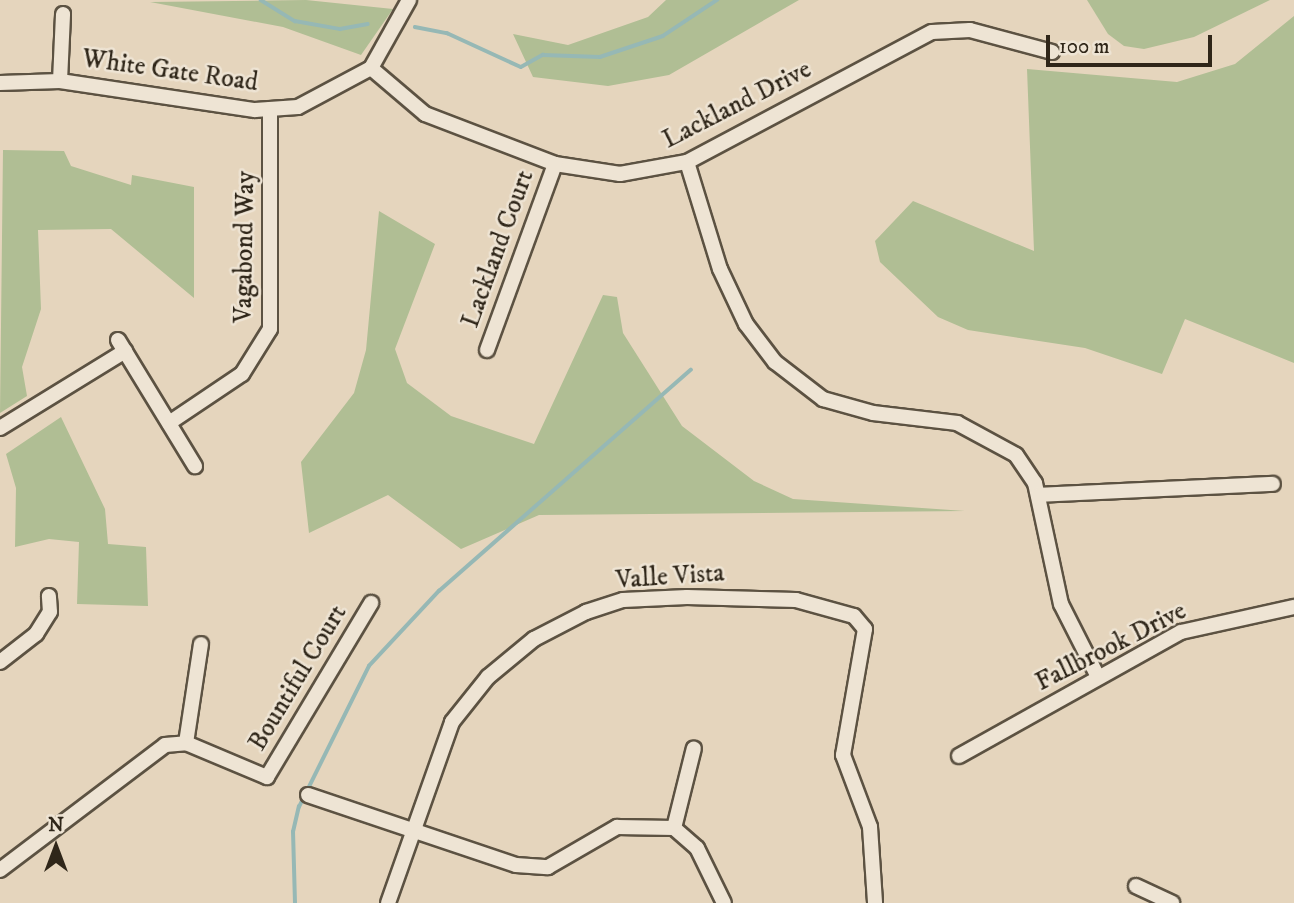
<!DOCTYPE html>
<html>
<head>
<meta charset="utf-8">
<style>
  body { margin:0 }
  #map { position:relative; width:1294px; height:903px; overflow:hidden; background:#e5d5bd; font-family:"IM FELL DW Pica",serif }
  div>[style] { position:absolute }
  .green>* { inset:0; background:#b0be94 }
  .stream>* { height:3.5px; margin:-1.75px; padding:0 1.75px; transform-origin:1.75px; border-radius:1.75px; background:#96b8b5 }
  .roads { filter:drop-shadow(2px 0 #5c5242) drop-shadow(-2px 0 #5c5242) drop-shadow(0 2px #5c5242) drop-shadow(0 -2px #5c5242) }
  .minor>* { height:14px; margin:-7px; padding:0 7px; transform-origin:7px; border-radius:7px; background:#eee4d4 }
  span { translate:-50% -50%; white-space:nowrap; text-align:center; line-height:1.15; -webkit-text-stroke:5px #eee4d4; paint-order:stroke }
  .street-label { font-size:26px; color:#2f2619 }
  .north { position:absolute; left:21px; top:812px; width:70px; height:70px; -webkit-text-stroke:5px #eee4d4; paint-order:stroke; rotate:0deg; font-size:19px; font-weight:700; line-height:28px; text-align:center; color:#2f2619 }
  .north::after { content:''; display:block; margin:auto; width:24px; height:32px; background:#2f2619; clip-path:polygon(50% 0,100% 100%,50% 72%,0 100%) }
  .scale { position:absolute; left:1046px; top:35px; width:166px; height:32px; box-sizing:border-box; border:4px solid #2f2619; border-top:0; padding-left:9px; font-size:21px; line-height:24px; white-space:nowrap; color:#2f2619; -webkit-text-stroke:5px #eee4d4; paint-order:stroke }
</style>
</head>
<body>
<div id="map">
  <div class="green">
    <div style="clip-path:polygon(306px 0,393px 9px,361px 55px,283px 27px,150px 2px)"></div>
    <div style="clip-path:polygon(666px 0,799px 0,669px 75px,608px 86px,533px 77px,513px 34px,568px 45px,648px 17px)"></div>
    <div style="clip-path:polygon(1087px 0,1270px 0,1194px 37px,1144px 49px,1124px 46px,1108px 34px)"></div>
    <div style="clip-path:polygon(1294px 16px,1294px 363px,1185px 319px,1162px 374px,1085px 348px,968px 330px,938px 317px,880px 262px,875px 241px,913px 201px,1034px 251px,1027px 69px,1177px 82px,1235px 64px)"></div>
    <div style="clip-path:polygon(3px 150px,64px 151px,71px 166px,131px 185px,132px 175px,194px 187px,194px 298px,111px 229px,38px 230px,41px 309px,22px 367px,27px 396px,0 413px)"></div>
    <div style="clip-path:polygon(379px 211px,435px 244px,395px 349px,407px 383px,451px 416px,534px 444px,603px 295px,617px 297px,623px 333px,682px 426px,754px 481px,793px 499px,965px 511px,539px 515px,461px 549px,388px 495px,309px 533px,301px 462px,354px 393px,366px 350px)"></div>
    <div style="clip-path:polygon(61px 417px,105px 509px,108px 544px,146px 547px,148px 606px,77px 604px,79px 542px,49px 539px,15px 547px,16px 488px,6px 454px)"></div>
  </div>
  <div class="stream">
    <div style="left:261px;top:0;width:40px;rotate:32deg"></div>
    <div style="left:295px;top:21px;width:46px;rotate:10.1deg"></div>
    <div style="left:340px;top:29px;width:28px;rotate:-10deg"></div>
    <div style="left:415px;top:27px;width:33px;rotate:11deg"></div>
    <div style="left:447px;top:33px;width:81px;rotate:24.7deg"></div>
    <div style="left:521px;top:67px;width:25px;rotate:-29deg"></div>
    <div style="left:543px;top:55px;width:57px;rotate:2deg"></div>
    <div style="left:600px;top:57px;width:66px;rotate:-18.4deg"></div>
    <div style="left:663px;top:36px;width:65px;rotate:-33.7deg"></div>
    <div style="left:295px;top:903px;width:71px;rotate:-91.6deg"></div>
    <div style="left:293px;top:832px;width:26px;rotate:-77deg"></div>
    <div style="left:299px;top:807px;width:157px;rotate:-63.6deg"></div>
    <div style="left:369px;top:666px;width:103px;rotate:-47deg"></div>
    <div style="left:439px;top:591px;width:335px;rotate:-41.3deg"></div>
  </div>
  <div class="roads">
    <div class="minor">
      <div style="left:371px;top:68px;width:71px;rotate:40.4deg"></div>
      <div style="left:425px;top:114px;width:139px;rotate:21deg"></div>
      <div style="left:555px;top:164px;width:66px;rotate:8.7deg"></div>
      <div style="left:620px;top:174px;width:68px;rotate:-10.2deg"></div>
      <div style="left:687px;top:162px;width:277px;rotate:-28deg"></div>
      <div style="left:932px;top:32px;width:38px;rotate:-3deg"></div>
      <div style="left:970px;top:30px;width:85px;rotate:15deg"></div>
      <div style="left:60px;top:81px;width:67px;rotate:-87.4deg"></div>
      <div style="left:0;top:83px;width:60px;rotate:-1.9deg"></div>
      <div style="left:60px;top:81px;width:197px;rotate:8.5deg"></div>
      <div style="left:255px;top:110px;width:43px;rotate:-4deg"></div>
      <div style="left:298px;top:107px;width:83px;rotate:-28.1deg"></div>
      <div style="left:371px;top:68px;width:78px;rotate:-60.8deg"></div>
      <div style="left:687px;top:162px;width:112px;rotate:72.9deg"></div>
      <div style="left:720px;top:269px;width:61px;rotate:64.7deg"></div>
      <div style="left:746px;top:324px;width:48px;rotate:52.7deg"></div>
      <div style="left:775px;top:362px;width:61px;rotate:37.6deg"></div>
      <div style="left:823px;top:399px;width:52px;rotate:15.6deg"></div>
      <div style="left:873px;top:413px;width:85px;rotate:6.8deg"></div>
      <div style="left:957px;top:423px;width:67px;rotate:28.5deg"></div>
      <div style="left:1016px;top:455px;width:34px;rotate:56deg"></div>
      <div style="left:1035px;top:483px;width:124px;rotate:77.9deg"></div>
      <div style="left:1061px;top:604px;width:82px;rotate:63.1deg"></div>
      <div style="left:118px;top:340px;width:148px;rotate:58.6deg"></div>
      <div style="left:487px;top:350px;width:198px;rotate:-69.9deg"></div>
      <div style="left:169px;top:423px;width:88px;rotate:-33.9deg"></div>
      <div style="left:242px;top:374px;width:53px;rotate:-58.1deg"></div>
      <div style="left:270px;top:329px;width:220px;rotate:-90deg"></div>
      <div style="left:0;top:428px;width:147px;rotate:-31.6deg"></div>
      <div style="left:1038px;top:495px;width:235px;rotate:-2.7deg"></div>
      <div style="left:0;top:662px;width:46px;rotate:-37.9deg"></div>
      <div style="left:36px;top:634px;width:26px;rotate:-58deg"></div>
      <div style="left:50px;top:612px;width:16px;rotate:-94deg"></div>
      <div style="left:186px;top:743px;width:100px;rotate:-81.4deg"></div>
      <div style="left:959px;top:756px;width:254px;rotate:-29.2deg"></div>
      <div style="left:1181px;top:632px;width:116px;rotate:-12.5deg"></div>
      <div style="left:308px;top:795px;width:219px;rotate:18.6deg"></div>
      <div style="left:516px;top:865px;width:32px;rotate:4deg"></div>
      <div style="left:548px;top:867px;width:80px;rotate:-30.1deg"></div>
      <div style="left:617px;top:827px;width:57px;rotate:1deg"></div>
      <div style="left:674px;top:828px;width:82px;rotate:-76deg"></div>
      <div style="left:674px;top:828px;width:30px;rotate:41deg"></div>
      <div style="left:697px;top:848px;width:61px;rotate:63.9deg"></div>
      <div style="left:0;top:870px;width:207px;rotate:-37.1deg"></div>
      <div style="left:165px;top:745px;width:21px;rotate:-5deg"></div>
      <div style="left:186px;top:743px;width:88px;rotate:22.8deg"></div>
      <div style="left:267px;top:777px;width:203px;rotate:-59.1deg"></div>
      <div style="left:1136px;top:886px;width:40px;rotate:25deg"></div>
      <div style="left:388px;top:903px;width:192px;rotate:-70.5deg"></div>
      <div style="left:452px;top:722px;width:58px;rotate:-51.3deg"></div>
      <div style="left:488px;top:677px;width:60px;rotate:-39.6deg"></div>
      <div style="left:534px;top:639px;width:59px;rotate:-27.4deg"></div>
      <div style="left:586px;top:612px;width:39px;rotate:-18deg"></div>
      <div style="left:623px;top:600px;width:64px;rotate:-2.7deg"></div>
      <div style="left:687px;top:597px;width:109px;rotate:1.6deg"></div>
      <div style="left:796px;top:600px;width:60px;rotate:15.4deg"></div>
      <div style="left:854px;top:616px;width:17px;rotate:50deg"></div>
      <div style="left:865px;top:629px;width:128px;rotate:99.9deg"></div>
      <div style="left:843px;top:755px;width:77px;rotate:69.4deg"></div>
      <div style="left:870px;top:827px;width:76px;rotate:86.2deg"></div>
    </div>
  </div>
  <div class="street-label">
    <span style="left:170px;top:71px;rotate:8deg">White Gate Road</span>
    <span style="left:737px;top:105px;rotate:-27deg">Lackland Drive</span>
    <span style="left:245px;top:247px;rotate:-89deg">Vagabond Way</span>
    <span style="left:498px;top:249px;rotate:-70deg">Lackland Court</span>
    <span style="left:670px;top:577px;rotate:-4deg">Valle Vista</span>
    <span style="left:1111px;top:647px;rotate:-27deg">Fallbrook Drive</span>
    <span style="left:298px;top:678px;rotate:-59deg">Bountiful Court</span>
  </div>
  <div class="north">N</div>
  <div class="scale">100 m</div>
</div>
</body>
</html>
